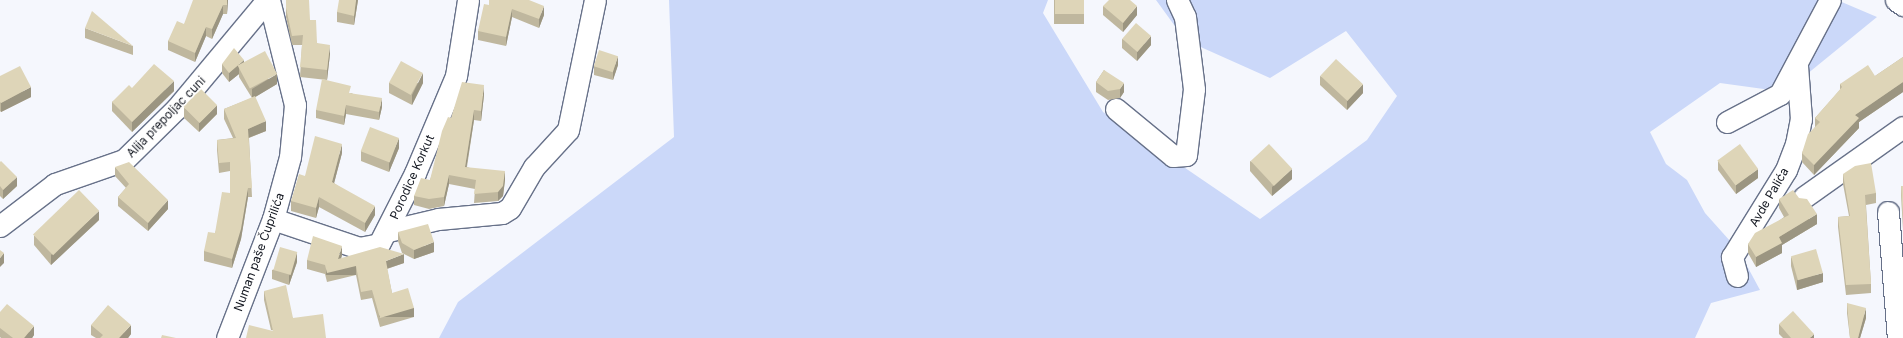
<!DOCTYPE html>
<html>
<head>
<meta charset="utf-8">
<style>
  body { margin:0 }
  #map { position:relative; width:1903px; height:338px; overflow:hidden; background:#f5f7fd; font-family:Inter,sans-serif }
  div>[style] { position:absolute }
  .green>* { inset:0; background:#cbd8f9 }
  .roads { filter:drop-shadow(1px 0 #677189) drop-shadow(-1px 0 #677189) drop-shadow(0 1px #677189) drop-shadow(0 -1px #677189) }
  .minor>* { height:21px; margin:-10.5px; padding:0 10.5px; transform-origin:10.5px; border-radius:10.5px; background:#fff }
  .wall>* { inset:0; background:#bfb79e; transform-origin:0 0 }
  .shaded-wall>* { inset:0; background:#9b9581; transform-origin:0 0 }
  .building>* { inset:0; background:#ded5b8; transform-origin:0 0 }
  span { translate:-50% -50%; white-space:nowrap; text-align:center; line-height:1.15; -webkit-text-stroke:3px #fff; paint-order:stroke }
  .street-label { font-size:12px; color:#131720 }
</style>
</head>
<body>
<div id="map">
  <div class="green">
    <div style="clip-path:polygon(669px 0,1048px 0,1043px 13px,1103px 112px,1260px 219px,1367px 140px,1397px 96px,1346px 31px,1270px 78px,1185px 40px,1156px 0,1837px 0,1877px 17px,1785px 92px,1720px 83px,1650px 132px,1666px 164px,1687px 180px,1705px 213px,1739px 251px,1760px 290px,1711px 303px,1695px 338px,439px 338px,458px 302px,674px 137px)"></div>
  </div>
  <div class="roads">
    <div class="minor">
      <div style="left:1896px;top:0;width:9px;rotate:36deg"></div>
      <div style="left:1116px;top:109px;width:74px;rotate:39.5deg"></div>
      <div style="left:1173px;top:156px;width:13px;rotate:-4deg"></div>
      <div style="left:1186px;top:155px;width:66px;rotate:-83.1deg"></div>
      <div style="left:1194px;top:89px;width:73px;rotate:-97.1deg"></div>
      <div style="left:1185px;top:17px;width:19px;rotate:-115deg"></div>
      <div style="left:1727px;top:122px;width:60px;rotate:-27.8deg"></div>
      <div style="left:1780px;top:94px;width:106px;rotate:-62deg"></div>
      <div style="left:1804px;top:197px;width:121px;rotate:-35.3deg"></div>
      <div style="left:1888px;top:212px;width:126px;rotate:85.5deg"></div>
      <div style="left:273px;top:219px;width:91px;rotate:18.6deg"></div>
      <div style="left:359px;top:248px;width:20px;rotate:-11deg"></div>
      <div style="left:379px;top:244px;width:80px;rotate:-63.1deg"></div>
      <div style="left:415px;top:173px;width:105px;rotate:-67.1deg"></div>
      <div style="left:456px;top:76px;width:77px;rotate:-81deg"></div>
      <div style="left:0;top:226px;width:69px;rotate:-37.4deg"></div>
      <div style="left:55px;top:184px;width:73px;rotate:-19.2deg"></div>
      <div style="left:124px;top:160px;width:74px;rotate:-44.5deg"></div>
      <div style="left:177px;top:108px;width:141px;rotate:-50.2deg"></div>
      <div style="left:388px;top:231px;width:51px;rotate:-13.5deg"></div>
      <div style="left:438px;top:219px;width:64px;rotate:-5.4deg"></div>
      <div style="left:502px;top:213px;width:9px;rotate:-32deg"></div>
      <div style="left:510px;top:208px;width:48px;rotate:-59.7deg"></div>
      <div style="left:534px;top:167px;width:50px;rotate:-47.4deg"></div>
      <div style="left:568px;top:130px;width:133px;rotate:-78.3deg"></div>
      <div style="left:1737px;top:276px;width:20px;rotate:-105deg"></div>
      <div style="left:1732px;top:257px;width:102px;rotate:-58.2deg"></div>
      <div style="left:1786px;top:170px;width:28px;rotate:-69deg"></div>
      <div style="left:1796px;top:144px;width:25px;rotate:-79deg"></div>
      <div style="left:1801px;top:119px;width:53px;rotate:-94.3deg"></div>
      <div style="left:227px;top:338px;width:128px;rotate:-68.9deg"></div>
      <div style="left:273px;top:219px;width:64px;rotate:-74.7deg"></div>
      <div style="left:290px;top:157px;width:52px;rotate:-84.5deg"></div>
      <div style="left:295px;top:105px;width:108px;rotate:-103.9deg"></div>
    </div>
  </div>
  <div class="wall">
    <div style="clip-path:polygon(228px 0,227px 14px,223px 14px,212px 39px,206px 36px,195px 62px,168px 50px,168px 41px,184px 24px)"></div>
    <div style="clip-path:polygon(286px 0,310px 20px,317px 43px,330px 54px,327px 80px,300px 77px,302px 45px,292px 45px,286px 17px)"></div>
    <div style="clip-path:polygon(358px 0,354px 25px,337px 22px,337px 12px)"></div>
    <div style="clip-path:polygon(489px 0,544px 15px,539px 28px,512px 17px,506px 46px,478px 40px,478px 31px,489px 5px)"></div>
    <div style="left:1054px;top:0;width:30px;height:24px"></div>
    <div style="clip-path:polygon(1103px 6px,1137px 15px,1123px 32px,1103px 15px)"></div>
    <div style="clip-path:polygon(85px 28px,133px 46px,133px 55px,85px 38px)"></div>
    <div style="clip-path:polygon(1122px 39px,1151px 45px,1137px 61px,1122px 48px)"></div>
    <div style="clip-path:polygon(1903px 57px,1903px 92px,1859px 122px,1859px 128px,1814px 175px,1802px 162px,1802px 153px,1815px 127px,1815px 118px,1840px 90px,1840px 84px,1875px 76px)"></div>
    <div style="clip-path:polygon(222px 64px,244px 64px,277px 84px,255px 97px,266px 131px,249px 138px,252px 197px,248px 197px,241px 239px,232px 268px,204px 261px,204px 251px,215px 233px,230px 193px,230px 171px,219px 173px,217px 150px,217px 140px,233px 138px,224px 119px,224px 109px,252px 98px,239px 77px,239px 74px,229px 82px,222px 73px)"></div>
    <div style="clip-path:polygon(618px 65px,613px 80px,594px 75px,594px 66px)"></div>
    <div style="clip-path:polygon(1104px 70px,1124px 92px,1120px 98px,1108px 100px,1096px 92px,1096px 82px)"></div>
    <div style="clip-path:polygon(0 76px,31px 97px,1px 112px,0 111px)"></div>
    <div style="clip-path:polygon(1320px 76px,1363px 93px,1347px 110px,1320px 85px)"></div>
    <div style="clip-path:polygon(389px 83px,423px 83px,412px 105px,389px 93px)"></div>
    <div style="clip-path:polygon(132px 88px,174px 91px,132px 132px,112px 111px,112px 102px)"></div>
    <div style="clip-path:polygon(351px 93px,382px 107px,379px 120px,346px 114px,344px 125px,316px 118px,316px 110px)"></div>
    <div style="clip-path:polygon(484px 95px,481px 121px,474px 120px,467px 167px,505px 180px,503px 196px,498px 201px,474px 203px,475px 189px,449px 184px,444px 206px,429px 209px,414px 205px,414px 196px,430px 180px,451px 118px)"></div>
    <div style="clip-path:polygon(184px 108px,217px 114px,199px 132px,184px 118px)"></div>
    <div style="clip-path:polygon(399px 148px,389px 172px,361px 161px,361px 151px)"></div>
    <div style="clip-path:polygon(342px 153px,334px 183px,375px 215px,365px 232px,319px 207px,316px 218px,291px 211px,291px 201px,305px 176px)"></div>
    <div style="clip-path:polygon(1250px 161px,1292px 179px,1272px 196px,1250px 171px)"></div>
    <div style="clip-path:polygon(1718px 161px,1758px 178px,1736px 194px,1718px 170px)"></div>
    <div style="clip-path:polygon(0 162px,17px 186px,3px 199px,0 196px)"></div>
    <div style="clip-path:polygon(115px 167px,168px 209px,148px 231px,118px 206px,118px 197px,126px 188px,115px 176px)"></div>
    <div style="clip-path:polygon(1843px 174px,1876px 193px,1876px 203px,1866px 205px,1871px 284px,1871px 293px,1846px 295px,1838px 227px,1838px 217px,1849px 216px,1843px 184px)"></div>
    <div style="clip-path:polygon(1901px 186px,1903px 186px,1903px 229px,1901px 195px)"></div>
    <div style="clip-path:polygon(1779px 199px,1817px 224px,1782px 245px,1782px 253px,1756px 267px,1748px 253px,1748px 244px,1784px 217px,1779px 208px)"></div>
    <div style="clip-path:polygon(99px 220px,51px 265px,34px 245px,34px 236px)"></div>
    <div style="clip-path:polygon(398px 232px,434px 252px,414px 259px,402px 253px,398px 241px)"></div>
    <div style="clip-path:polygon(342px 255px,341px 259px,404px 263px,387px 269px,392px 293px,414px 317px,380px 327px,372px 298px,361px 300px,356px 275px,327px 282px,325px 274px,307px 269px,307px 260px)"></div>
    <div style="clip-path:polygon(1791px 257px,1823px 282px,1797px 290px,1791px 266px)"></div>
    <div style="clip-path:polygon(297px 262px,289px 285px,272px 279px,272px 270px)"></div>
    <div style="clip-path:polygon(264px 291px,293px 318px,326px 338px,271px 330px,264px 300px)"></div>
    <div style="clip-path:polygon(1847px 303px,1866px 318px,1860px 338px,1850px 338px,1847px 313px)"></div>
    <div style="clip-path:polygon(0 312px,34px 335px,32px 338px,1px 338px,0 337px)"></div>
    <div style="clip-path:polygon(1779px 324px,1814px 338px,1783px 338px,1779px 334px)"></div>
    <div style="clip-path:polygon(91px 325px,131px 334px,128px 338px,96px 338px,91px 335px)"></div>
  </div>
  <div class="shaded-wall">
    <div style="clip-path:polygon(227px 0,228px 0,227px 14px)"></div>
    <div style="clip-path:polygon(356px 0,358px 0,354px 25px,354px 16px)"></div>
    <div style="clip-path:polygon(223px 5px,223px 14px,212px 39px,212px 29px)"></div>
    <div style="clip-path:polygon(544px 6px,544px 15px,539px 28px,539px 19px)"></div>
    <div style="clip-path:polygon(1137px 6px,1137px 15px,1123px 32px,1123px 23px)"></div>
    <div style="clip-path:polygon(512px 9px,512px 17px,506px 46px,506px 37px)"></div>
    <div style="clip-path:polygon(206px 27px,206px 36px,195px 62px,195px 53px)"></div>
    <div style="clip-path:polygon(1151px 36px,1151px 45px,1137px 61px,1137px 52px)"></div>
    <div style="clip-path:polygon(330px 45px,330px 54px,327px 80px,327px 70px)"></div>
    <div style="clip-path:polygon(618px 56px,618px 65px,613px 80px,613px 71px)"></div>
    <div style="clip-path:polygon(244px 60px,244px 70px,239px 67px,239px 74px,229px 82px,229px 73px)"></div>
    <div style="clip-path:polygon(423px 73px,423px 83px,412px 105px,412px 95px)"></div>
    <div style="clip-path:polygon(277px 74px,277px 84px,252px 99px,252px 89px)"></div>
    <div style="clip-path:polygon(174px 81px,174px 91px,132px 132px,132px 122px)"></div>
    <div style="clip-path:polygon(1903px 82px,1903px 92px,1859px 122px,1859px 128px,1814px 175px,1814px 165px,1855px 115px)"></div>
    <div style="clip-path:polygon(1124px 83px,1124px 92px,1120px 98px,1120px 89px)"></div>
    <div style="clip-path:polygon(1363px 84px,1363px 93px,1347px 110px,1347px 101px)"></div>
    <div style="clip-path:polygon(484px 85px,484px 95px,481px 121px,481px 111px)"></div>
    <div style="clip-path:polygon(31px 87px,31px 97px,1px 112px,1px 103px)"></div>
    <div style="clip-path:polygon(382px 98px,382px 107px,379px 120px,379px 112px)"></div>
    <div style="clip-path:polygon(217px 105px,217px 114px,199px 132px,199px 123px)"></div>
    <div style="clip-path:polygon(346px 105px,346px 114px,344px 125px,344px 116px)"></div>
    <div style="clip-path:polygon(474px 110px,474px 120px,465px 176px,465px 167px)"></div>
    <div style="clip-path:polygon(266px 121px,266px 131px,248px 138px,248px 129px)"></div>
    <div style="clip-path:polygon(399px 138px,399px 148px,389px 172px,389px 162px)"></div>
    <div style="clip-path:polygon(342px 144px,342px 153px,332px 191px,332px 182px)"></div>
    <div style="clip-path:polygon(1292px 169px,1292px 179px,1272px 196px,1272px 187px)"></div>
    <div style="clip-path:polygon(1758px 169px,1758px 178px,1736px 194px,1736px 185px)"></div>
    <div style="clip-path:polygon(505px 171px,505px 180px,503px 196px,498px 201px,498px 192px)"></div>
    <div style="clip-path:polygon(449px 175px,449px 184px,444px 206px,444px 197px)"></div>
    <div style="clip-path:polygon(17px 177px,17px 186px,3px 199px,3px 190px)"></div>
    <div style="clip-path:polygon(248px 188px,248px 197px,241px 239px,232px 268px,232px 259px)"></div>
    <div style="clip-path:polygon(319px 197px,319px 207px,316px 218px,316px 208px)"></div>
    <div style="clip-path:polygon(168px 200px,168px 209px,148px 231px,148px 223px)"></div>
    <div style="clip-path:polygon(375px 206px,375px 215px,365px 232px,365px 223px)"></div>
    <div style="clip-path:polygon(99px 211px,99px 220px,51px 265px,51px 255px)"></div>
    <div style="clip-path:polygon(1817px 214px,1817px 224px,1782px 245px,1782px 253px,1756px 267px,1756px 257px,1779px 237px)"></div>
    <div style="clip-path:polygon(434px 242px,434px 252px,414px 259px,414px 250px)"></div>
    <div style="clip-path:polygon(342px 246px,342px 255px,338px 268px,338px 259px)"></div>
    <div style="clip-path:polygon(297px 252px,297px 262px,289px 285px,289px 276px)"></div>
    <div style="clip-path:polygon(4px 253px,4px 263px,0 267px,0 258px)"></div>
    <div style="clip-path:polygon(404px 254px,404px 263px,386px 269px,386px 261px)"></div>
    <div style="left:356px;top:266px;width:9px;height:30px;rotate:90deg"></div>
    <div style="clip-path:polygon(1823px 273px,1823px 282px,1797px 290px,1797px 280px)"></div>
    <div style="left:414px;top:308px;width:9px;height:35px;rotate:90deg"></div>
    <div style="clip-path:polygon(1866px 308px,1866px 318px,1860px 338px,1858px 338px)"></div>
    <div style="clip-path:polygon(131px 325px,131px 334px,128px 338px,119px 338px)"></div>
    <div style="clip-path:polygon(34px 326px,34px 335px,32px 338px,24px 338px)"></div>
    <div style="clip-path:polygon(1814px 334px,1814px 338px,1810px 338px)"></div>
  </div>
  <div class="building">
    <div style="clip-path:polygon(193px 0,227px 0,227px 5px,223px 5px,212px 29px,206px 27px,195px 53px,168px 41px,177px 21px,184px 24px)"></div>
    <div style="clip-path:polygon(286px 0,309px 0,310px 20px,316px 20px,317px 43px,330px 45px,327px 70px,300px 67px,303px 35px,292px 36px,286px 8px)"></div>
    <div style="clip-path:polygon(339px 0,356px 0,354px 16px,337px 12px)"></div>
    <div style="clip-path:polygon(489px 0,529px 0,544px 6px,539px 19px,512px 9px,506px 37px,478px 31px,484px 4px,489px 5px)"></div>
    <div style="left:1055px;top:0;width:29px;height:14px"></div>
    <div style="clip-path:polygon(1109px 0,1130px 0,1137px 6px,1123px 23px,1103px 6px)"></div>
    <div style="clip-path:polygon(92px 11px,133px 46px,85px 28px)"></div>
    <div style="left:1136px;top:23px;width:20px;height:21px;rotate:41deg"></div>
    <div style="clip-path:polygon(234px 48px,244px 60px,229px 73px,222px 64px)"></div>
    <div style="left:599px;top:50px;width:20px;height:17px;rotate:18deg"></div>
    <div style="left:265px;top:51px;width:26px;height:31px;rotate:62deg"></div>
    <div style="clip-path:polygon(1903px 57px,1903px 83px,1903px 82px,1855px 115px,1859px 118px,1814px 165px,1802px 153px,1808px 134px,1820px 122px,1815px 118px,1842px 87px,1840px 84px,1868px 65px,1875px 76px)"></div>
    <div style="left:1336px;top:59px;width:37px;height:23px;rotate:43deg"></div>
    <div style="left:401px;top:61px;width:25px;height:25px;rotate:29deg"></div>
    <div style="clip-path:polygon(154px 64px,174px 81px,132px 122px,112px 102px,129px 85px,132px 88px)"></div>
    <div style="clip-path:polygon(20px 66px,31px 87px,1px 103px,0 102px,0 76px)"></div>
    <div style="clip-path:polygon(1104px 70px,1124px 83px,1120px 89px,1108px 91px,1096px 82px)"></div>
    <div style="clip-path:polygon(322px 79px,351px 86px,349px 93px,382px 98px,379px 112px,346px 105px,344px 116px,316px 110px)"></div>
    <div style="clip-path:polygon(462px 82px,484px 85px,481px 111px,474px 110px,465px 167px,505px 171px,503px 186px,498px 192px,474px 194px,476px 180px,449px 175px,444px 197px,429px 199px,414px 196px,421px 178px,430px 180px,442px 131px,448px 117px,451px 118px)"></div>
    <div style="left:201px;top:89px;width:23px;height:25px;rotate:45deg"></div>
    <div style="clip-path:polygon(255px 96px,266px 121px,248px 129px,252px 188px,248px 188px,241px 229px,232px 259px,204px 251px,208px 232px,215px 233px,222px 192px,230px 193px,230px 162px,219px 163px,217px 140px,236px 138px,224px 109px)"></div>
    <div style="left:370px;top:127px;width:31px;height:26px;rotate:21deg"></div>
    <div style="clip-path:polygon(315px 136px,342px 144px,332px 182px,375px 206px,365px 223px,319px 197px,316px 208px,291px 201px,299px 174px,305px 176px)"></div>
    <div style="left:1269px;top:144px;width:34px;height:25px;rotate:47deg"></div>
    <div style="left:1740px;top:144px;width:31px;height:28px;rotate:54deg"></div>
    <div style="clip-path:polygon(1px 161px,17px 177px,3px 190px,0 186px,0 162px)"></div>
    <div style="clip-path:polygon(129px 162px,168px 200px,148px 223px,118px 197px,129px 184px,115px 167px)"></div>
    <div style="clip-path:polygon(1871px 163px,1876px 193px,1865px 195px,1871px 284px,1846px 285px,1838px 217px,1850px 216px,1843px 174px,1855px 166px)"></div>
    <div style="clip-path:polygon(1901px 186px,1903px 186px,1903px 220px)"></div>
    <div style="left:79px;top:190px;width:29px;height:64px;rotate:46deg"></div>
    <div style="clip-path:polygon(1793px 190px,1799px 198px,1807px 199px,1817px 214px,1779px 237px,1782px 243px,1756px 257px,1748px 244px,1755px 233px,1789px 215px,1779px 199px)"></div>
    <div style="clip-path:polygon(428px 224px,434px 242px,414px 250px,402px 243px,398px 232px)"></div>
    <div style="clip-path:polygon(313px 236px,342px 246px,338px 259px,380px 247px,404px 254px,386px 261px,392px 293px,408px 288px,414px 308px,380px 318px,372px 290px,361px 292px,356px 266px,327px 273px,325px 265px,307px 260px)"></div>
    <div style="left:280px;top:247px;width:18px;height:24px;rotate:16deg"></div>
    <div style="left:1816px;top:249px;width:25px;height:26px;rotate:74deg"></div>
    <div style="clip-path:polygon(0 250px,4px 253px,0 258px)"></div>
    <div style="clip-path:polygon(286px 285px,293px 318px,323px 314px,326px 338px,246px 338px,249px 325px,273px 331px,264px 291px)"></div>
    <div style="clip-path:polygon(1847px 303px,1866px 308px,1858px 338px,1850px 338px)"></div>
    <div style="clip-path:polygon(7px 304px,34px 326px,24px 338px,13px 338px,0 328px,0 312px)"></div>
    <div style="clip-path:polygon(108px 305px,131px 325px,119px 338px,100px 338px,103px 335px,91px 325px)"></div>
    <div style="clip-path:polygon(1793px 311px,1814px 334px,1810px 338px,1791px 338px,1779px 324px)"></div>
    <div style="clip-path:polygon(162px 335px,176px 338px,161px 338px)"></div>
  </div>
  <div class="street-label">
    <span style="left:166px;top:117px;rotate:-46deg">Alija prepoljac cuni</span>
    <span style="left:412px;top:177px;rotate:-66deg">Porodice Korkut</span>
    <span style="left:1769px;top:197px;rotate:-60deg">Avde Palića</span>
    <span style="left:259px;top:252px;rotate:-70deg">Numan paše Čuprilića</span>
  </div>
</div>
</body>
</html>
